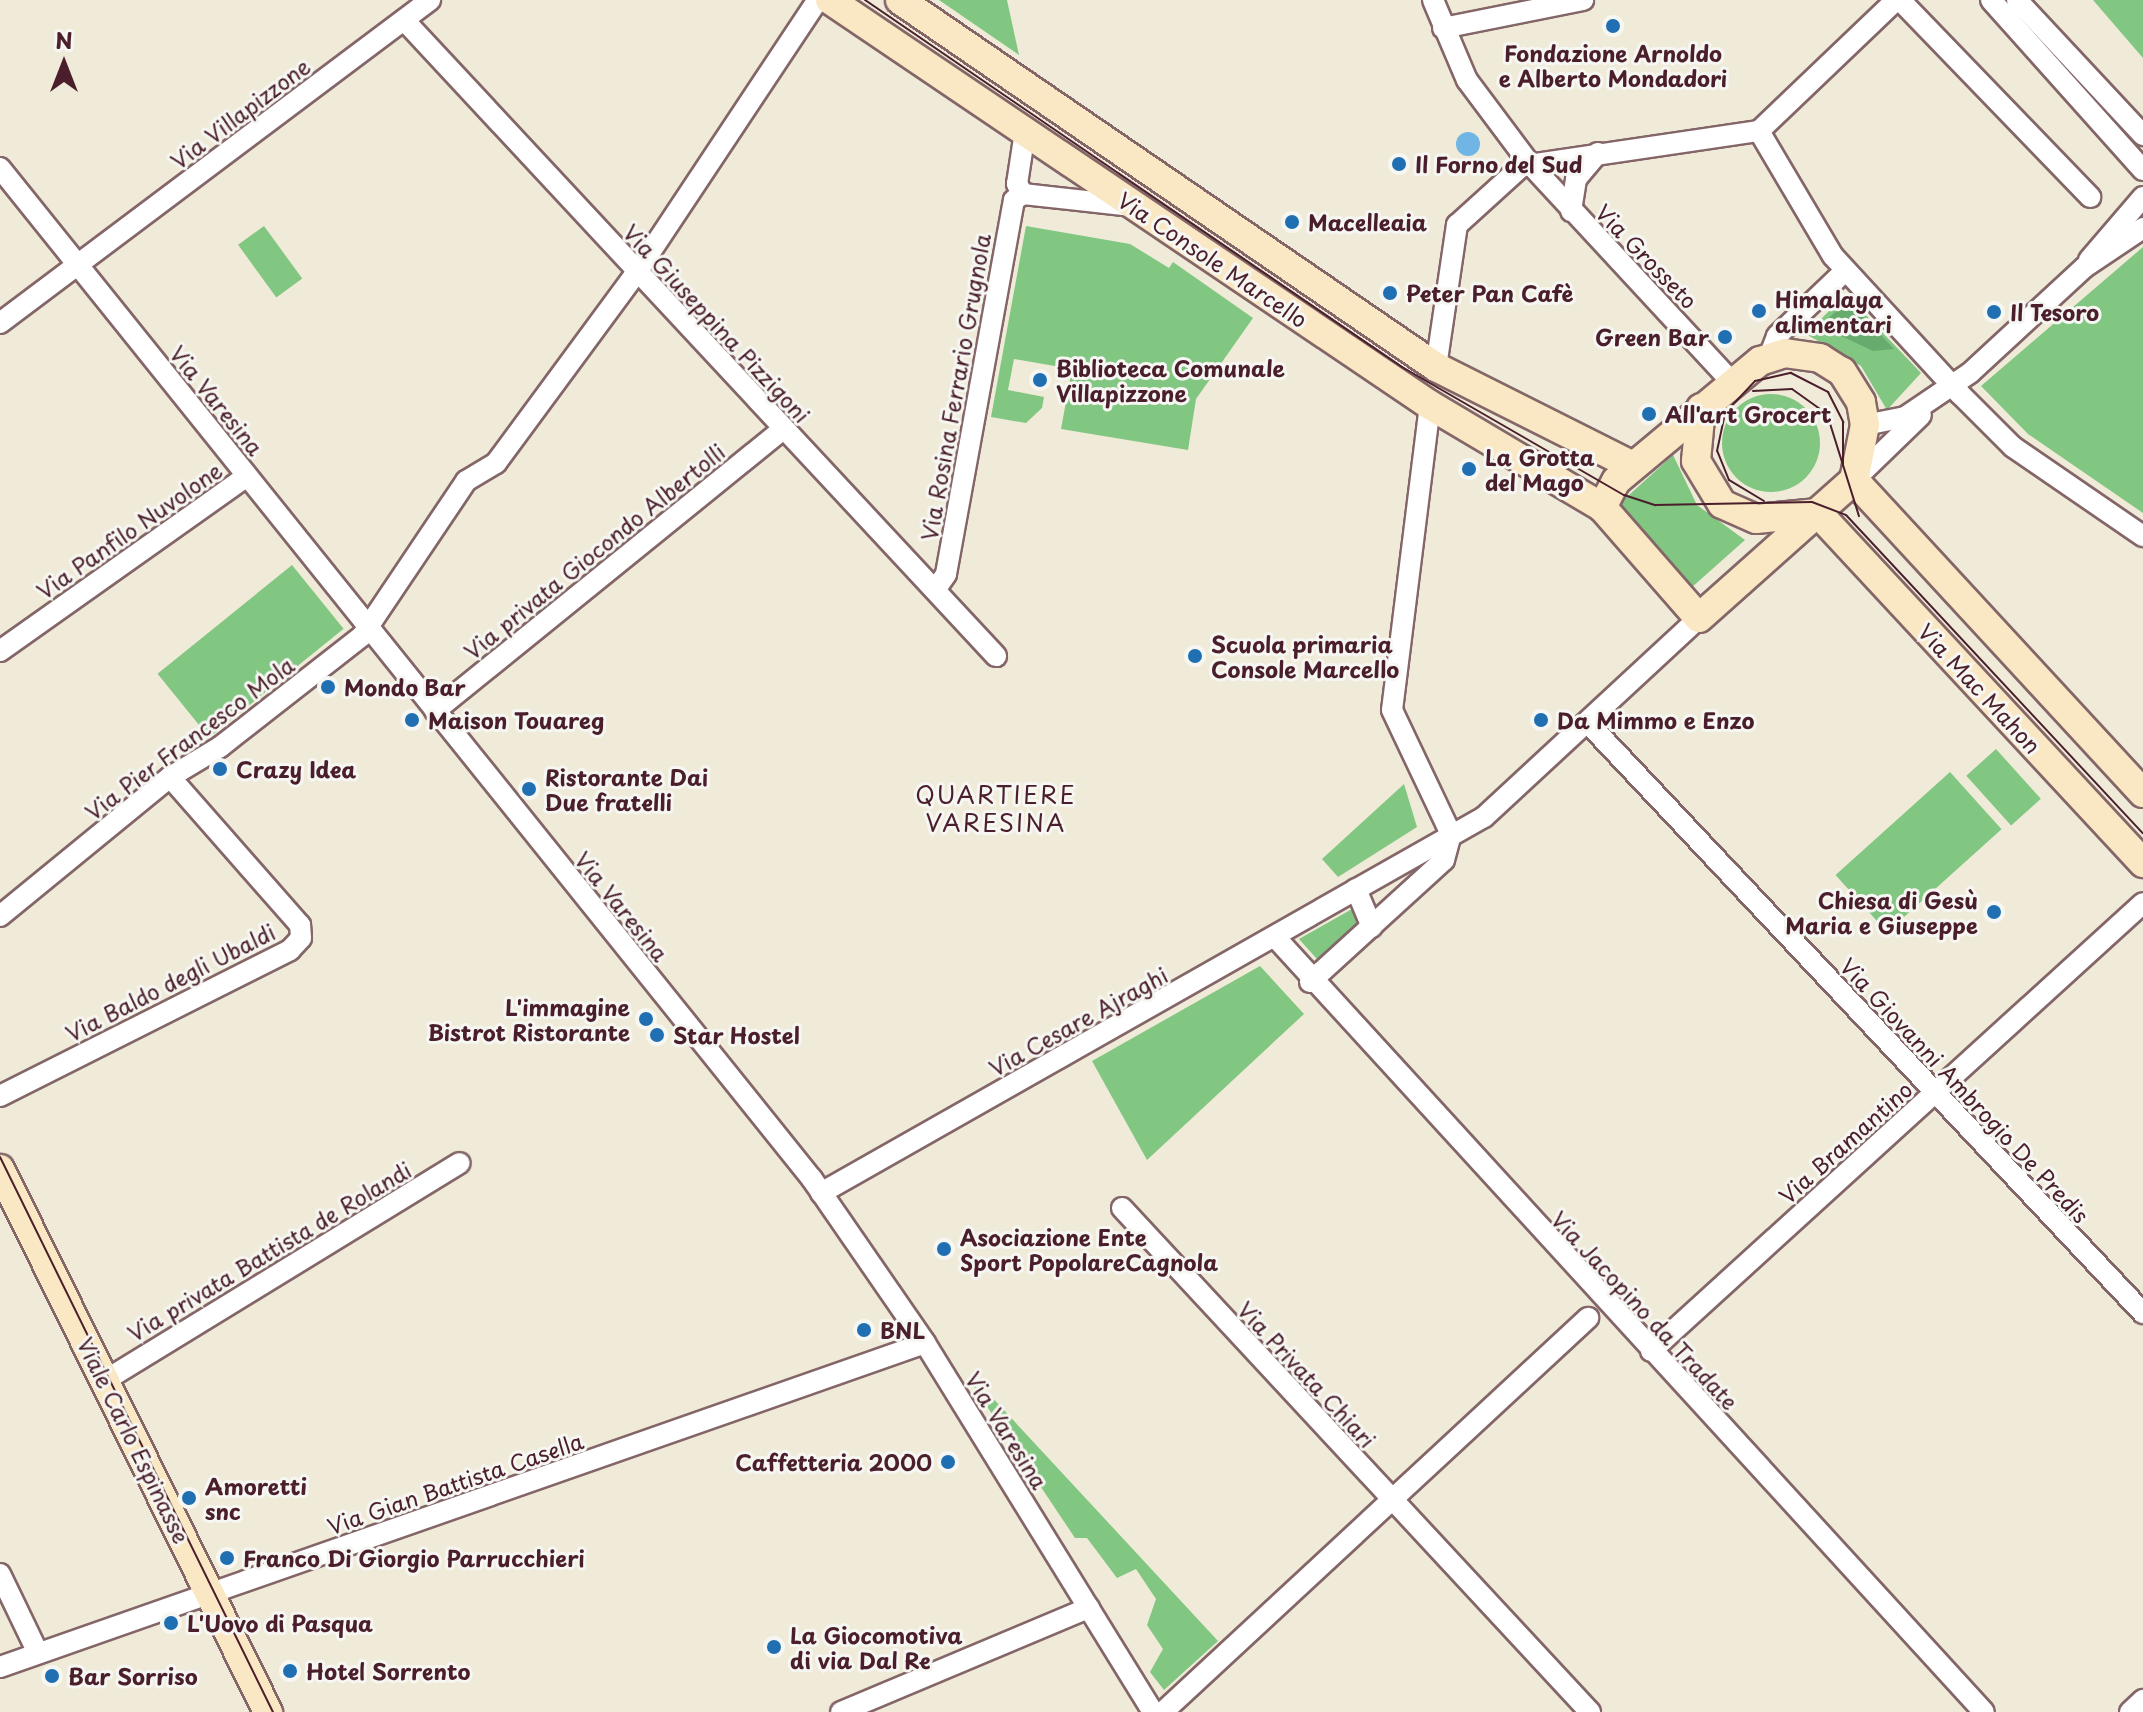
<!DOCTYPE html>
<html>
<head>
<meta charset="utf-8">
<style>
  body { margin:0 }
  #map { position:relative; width:2143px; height:1712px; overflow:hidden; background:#f0ebd9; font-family:"Playpen Sans",sans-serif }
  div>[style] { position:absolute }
  .green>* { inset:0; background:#81c681; transform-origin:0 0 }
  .round { border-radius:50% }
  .forest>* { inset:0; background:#68ab6f }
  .water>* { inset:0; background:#6fb5e5 }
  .roads { filter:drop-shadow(2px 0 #846668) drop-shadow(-2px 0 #846668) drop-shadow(0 2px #846668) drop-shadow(0 -2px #846668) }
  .street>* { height:20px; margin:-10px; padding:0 10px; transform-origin:10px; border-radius:10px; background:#fff }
  .secondary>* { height:28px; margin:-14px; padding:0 14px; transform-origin:14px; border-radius:14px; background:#fae7c3 }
  .tram>* { height:2px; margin:-1px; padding:0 1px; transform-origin:1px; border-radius:1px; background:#4a1f2b }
  .dots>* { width:22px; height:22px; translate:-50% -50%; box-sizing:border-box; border:4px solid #f6f6f2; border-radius:50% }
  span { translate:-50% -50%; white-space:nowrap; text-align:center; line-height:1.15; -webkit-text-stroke:6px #f6f6f2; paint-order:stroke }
  .poi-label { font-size:22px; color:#4a1f2b; font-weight:700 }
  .left { translate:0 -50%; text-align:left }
  .right { translate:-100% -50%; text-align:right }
  .street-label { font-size:22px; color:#4a1f2b }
  .neighbourhood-label { font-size:24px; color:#4a1f2b; letter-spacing:2px }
  .north { position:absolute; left:24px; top:24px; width:80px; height:80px; -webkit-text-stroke:6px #f6f6f2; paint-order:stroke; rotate:0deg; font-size:22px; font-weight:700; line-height:32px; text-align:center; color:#4a1f2b }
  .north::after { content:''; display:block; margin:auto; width:28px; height:36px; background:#4a1f2b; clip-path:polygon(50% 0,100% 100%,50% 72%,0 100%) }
</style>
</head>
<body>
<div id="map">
  <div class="green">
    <div style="clip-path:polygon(939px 0,1007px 0,1019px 55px)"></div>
    <div style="clip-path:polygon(2093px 0,2143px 0,2143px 58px)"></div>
    <div style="left:264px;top:226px;width:65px;height:32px;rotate:54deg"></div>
    <div style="clip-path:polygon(1026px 226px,1130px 244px,1169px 268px,1173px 262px,1253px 318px,1196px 399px,1188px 450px,1061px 429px,1072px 369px,1014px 359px,1008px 390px,1044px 397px,1042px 408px,1026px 423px,991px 417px)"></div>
    <div style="clip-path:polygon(2143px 247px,2143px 513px,2028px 434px,1981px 386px)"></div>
    <div style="clip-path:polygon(1846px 294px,1921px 373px,1887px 410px,1861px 366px,1806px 334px)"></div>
    <div class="round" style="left:1722px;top:394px;width:98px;height:98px"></div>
    <div style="clip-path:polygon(1673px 455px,1697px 505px,1745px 540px,1691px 588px,1618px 505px)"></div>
    <div style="left:292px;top:565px;width:82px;height:173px;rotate:51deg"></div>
    <div style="left:1996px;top:749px;width:67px;height:40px;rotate:48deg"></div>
    <div style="left:1950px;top:772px;width:77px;height:154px;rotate:48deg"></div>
    <div style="clip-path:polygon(1404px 784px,1417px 827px,1338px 877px,1322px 859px)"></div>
    <div style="clip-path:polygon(1352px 909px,1359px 923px,1317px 959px,1299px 939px)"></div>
    <div style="clip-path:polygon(1260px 966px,1304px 1014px,1147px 1160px,1092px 1061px)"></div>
    <div style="clip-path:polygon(976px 1380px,1218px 1641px,1164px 1690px,1150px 1672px,1163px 1649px,1147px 1625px,1156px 1599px,1136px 1569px,1117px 1578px,1087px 1538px,1075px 1538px,972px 1384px)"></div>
  </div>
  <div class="forest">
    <div style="clip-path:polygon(1848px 300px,1894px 349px,1873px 351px,1820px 326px)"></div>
  </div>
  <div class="water">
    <div class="round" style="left:1456px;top:132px;width:24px;height:24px"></div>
  </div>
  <div class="roads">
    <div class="street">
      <div style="left:1433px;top:0;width:87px;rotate:67deg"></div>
      <div style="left:1467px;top:80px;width:104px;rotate:53.2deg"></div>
      <div style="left:1529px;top:163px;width:297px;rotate:47.2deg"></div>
      <div style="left:1900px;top:0;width:274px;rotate:46deg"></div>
      <div style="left:1991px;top:0;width:228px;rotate:48.2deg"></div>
      <div style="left:2017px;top:0;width:185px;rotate:47deg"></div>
      <div style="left:404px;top:20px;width:869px;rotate:47.05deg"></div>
      <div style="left:1443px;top:28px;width:143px;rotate:-11.3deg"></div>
      <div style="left:1759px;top:131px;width:145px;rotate:59.4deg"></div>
      <div style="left:1833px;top:256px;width:188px;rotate:47.4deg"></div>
      <div style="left:1960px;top:394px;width:75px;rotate:45deg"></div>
      <div style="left:2013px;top:447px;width:158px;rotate:34.4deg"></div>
      <div style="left:1759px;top:131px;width:190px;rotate:-43.7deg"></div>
      <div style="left:0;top:168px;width:1297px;rotate:51.23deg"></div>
      <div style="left:812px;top:1179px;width:199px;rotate:55.4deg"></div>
      <div style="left:925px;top:1343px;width:434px;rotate:58.3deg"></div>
      <div style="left:1023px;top:194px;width:12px;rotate:-121deg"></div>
      <div style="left:1017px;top:184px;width:53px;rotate:-81.3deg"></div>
      <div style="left:1571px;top:211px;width:32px;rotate:-81deg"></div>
      <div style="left:1576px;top:179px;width:34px;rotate:-50deg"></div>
      <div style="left:2089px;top:260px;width:83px;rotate:-49.4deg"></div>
      <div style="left:0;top:323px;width:538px;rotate:-36.91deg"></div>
      <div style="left:1769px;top:357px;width:22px;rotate:-69deg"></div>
      <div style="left:1777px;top:336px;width:94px;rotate:-43.7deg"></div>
      <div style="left:1436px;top:367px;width:144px;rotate:-81.6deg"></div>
      <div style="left:1457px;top:225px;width:88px;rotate:-42.2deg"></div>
      <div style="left:1522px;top:166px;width:240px;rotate:-8.4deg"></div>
      <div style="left:1430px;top:405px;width:307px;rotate:97.1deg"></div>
      <div style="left:1392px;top:710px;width:137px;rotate:64.6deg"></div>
      <div style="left:1865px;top:425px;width:41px;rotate:-11.3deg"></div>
      <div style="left:1905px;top:417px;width:78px;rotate:-34.1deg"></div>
      <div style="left:1970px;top:373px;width:156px;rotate:-42.7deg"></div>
      <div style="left:2085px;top:267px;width:70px;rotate:-33.9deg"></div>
      <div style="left:1854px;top:480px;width:93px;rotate:-44.1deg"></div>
      <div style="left:935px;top:590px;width:19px;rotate:-55deg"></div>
      <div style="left:946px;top:574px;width:380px;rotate:-79.7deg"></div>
      <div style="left:1014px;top:200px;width:11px;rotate:-34deg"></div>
      <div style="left:1023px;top:194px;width:110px;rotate:6.3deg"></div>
      <div style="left:0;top:651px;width:303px;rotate:-35.3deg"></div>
      <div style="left:435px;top:711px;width:448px;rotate:-39deg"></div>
      <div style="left:1589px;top:724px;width:809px;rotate:46.75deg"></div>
      <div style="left:1356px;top:889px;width:41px;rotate:67.2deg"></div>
      <div style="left:0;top:916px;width:220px;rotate:-39.3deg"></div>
      <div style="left:170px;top:777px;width:58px;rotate:-31deg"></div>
      <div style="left:220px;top:747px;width:180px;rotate:-38deg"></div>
      <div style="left:362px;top:636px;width:187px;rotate:-56.1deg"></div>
      <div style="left:466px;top:481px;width:35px;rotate:-31deg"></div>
      <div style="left:496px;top:463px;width:237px;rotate:-53.6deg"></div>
      <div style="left:637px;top:272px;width:327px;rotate:-56.4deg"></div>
      <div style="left:1275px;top:937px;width:1050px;rotate:47.55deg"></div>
      <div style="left:1310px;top:982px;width:181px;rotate:-42.3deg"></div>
      <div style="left:1444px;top:860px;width:27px;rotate:-75deg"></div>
      <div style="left:0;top:1096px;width:325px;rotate:-26.7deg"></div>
      <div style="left:290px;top:950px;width:16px;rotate:-47deg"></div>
      <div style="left:301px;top:938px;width:13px;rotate:-94deg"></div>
      <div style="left:300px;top:925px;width:197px;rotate:-131.3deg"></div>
      <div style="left:821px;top:1193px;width:762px;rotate:-29.56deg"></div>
      <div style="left:1484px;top:817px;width:293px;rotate:-42.8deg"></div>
      <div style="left:1122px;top:1208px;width:688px;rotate:47.12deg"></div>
      <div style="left:1651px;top:1351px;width:665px;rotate:-42.32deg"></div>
      <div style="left:104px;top:1381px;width:417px;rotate:-31.5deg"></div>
      <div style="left:0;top:1574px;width:88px;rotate:64.3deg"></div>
      <div style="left:0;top:1667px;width:980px;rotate:-19.3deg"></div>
      <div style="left:841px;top:1712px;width:269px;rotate:-22.8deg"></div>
      <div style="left:1163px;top:1712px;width:580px;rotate:-42.83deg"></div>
      <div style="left:2130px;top:1712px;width:18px;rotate:-43deg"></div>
    </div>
    <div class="secondary">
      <div style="left:830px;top:0;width:724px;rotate:34.02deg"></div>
      <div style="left:1430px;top:405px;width:200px;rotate:30.7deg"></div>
      <div style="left:1602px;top:507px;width:147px;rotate:48.9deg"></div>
      <div style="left:1699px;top:618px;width:208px;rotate:-41.7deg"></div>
      <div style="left:1854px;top:480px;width:56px;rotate:-78.7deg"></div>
      <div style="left:1865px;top:425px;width:23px;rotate:-100deg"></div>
      <div style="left:1861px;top:402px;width:36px;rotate:-122deg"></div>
      <div style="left:1842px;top:372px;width:26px;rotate:-148deg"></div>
      <div style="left:1820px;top:358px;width:35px;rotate:-172deg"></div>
      <div style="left:1785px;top:353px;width:26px;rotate:162deg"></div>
      <div style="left:1760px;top:361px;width:187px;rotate:140.2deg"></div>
      <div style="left:1616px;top:481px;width:30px;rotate:118deg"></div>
      <div style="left:900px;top:0;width:650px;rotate:34.4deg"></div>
      <div style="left:1436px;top:367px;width:220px;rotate:26.7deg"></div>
      <div style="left:1701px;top:408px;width:53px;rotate:95.4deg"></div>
      <div style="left:1696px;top:461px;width:50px;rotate:58.8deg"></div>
      <div style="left:1722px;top:504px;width:37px;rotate:24deg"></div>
      <div style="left:1756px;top:519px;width:62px;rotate:-5.5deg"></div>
      <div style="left:1854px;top:480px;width:426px;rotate:47.3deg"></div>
      <div style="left:1818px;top:513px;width:478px;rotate:47.1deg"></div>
      <div style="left:0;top:1169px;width:606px;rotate:63.73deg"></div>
    </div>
  </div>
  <div class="tram">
    <div style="left:865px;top:0;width:650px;rotate:34.35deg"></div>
    <div style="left:1402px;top:367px;width:256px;rotate:30deg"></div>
    <div style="left:1624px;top:495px;width:33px;rotate:18deg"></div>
    <div style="left:1655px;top:505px;width:157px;rotate:-1.1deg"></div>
    <div style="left:1812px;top:502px;width:36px;rotate:21deg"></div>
    <div style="left:1846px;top:515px;width:435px;rotate:47deg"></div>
    <div style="left:1753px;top:391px;width:39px;rotate:-3deg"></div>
    <div style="left:1792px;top:389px;width:43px;rotate:35.5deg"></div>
    <div style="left:1827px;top:414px;width:107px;rotate:72.6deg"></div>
    <div style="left:1764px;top:501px;width:41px;rotate:-149deg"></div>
    <div style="left:1729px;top:480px;width:31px;rotate:-112deg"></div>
    <div style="left:1717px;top:451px;width:39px;rotate:-78deg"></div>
    <div style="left:1725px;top:413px;width:44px;rotate:-46.8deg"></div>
    <div style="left:1755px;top:381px;width:37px;rotate:-13deg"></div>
    <div style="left:1791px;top:373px;width:42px;rotate:27.2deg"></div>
    <div style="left:1828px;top:392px;width:34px;rotate:63deg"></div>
    <div style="left:1843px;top:422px;width:44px;rotate:90deg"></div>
    <div style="left:0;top:1157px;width:619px;rotate:63.81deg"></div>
  </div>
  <div class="dots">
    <div style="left:1613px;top:26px;background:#1f6fb2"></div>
    <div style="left:1399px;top:164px;background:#1f6fb2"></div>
    <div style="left:1292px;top:222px;background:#1f6fb2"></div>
    <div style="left:1390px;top:293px;background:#1f6fb2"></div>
    <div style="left:1759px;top:311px;background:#1f6fb2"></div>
    <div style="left:1994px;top:312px;background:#1f6fb2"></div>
    <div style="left:1725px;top:337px;background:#1f6fb2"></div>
    <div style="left:1040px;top:380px;background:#1f6fb2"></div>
    <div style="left:1649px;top:414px;background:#1f6fb2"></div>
    <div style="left:1469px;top:469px;background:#1f6fb2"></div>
    <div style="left:1195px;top:656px;background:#1f6fb2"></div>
    <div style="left:328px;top:687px;background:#1f6fb2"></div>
    <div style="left:412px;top:720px;background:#1f6fb2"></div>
    <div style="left:1541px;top:720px;background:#1f6fb2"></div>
    <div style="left:220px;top:769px;background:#1f6fb2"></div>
    <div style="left:529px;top:789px;background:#1f6fb2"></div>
    <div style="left:1994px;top:912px;background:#1f6fb2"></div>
    <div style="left:646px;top:1019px;background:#1f6fb2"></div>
    <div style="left:657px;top:1035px;background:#1f6fb2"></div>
    <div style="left:944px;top:1249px;background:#1f6fb2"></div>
    <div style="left:864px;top:1330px;background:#1f6fb2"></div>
    <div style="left:948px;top:1462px;background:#1f6fb2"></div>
    <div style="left:189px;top:1498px;background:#1f6fb2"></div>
    <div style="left:227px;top:1558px;background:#1f6fb2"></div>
    <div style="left:171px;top:1623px;background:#1f6fb2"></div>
    <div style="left:774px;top:1647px;background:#1f6fb2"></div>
    <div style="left:290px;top:1671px;background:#1f6fb2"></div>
    <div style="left:52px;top:1676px;background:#1f6fb2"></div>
  </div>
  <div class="poi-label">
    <span style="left:1613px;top:65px">Fondazione Arnoldo<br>e Alberto Mondadori</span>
    <span class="left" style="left:1415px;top:164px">Il Forno del Sud</span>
    <span class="left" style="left:1308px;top:222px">Macelleaia</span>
    <span class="left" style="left:1406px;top:293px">Peter Pan Cafè</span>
    <span class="left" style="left:1775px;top:311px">Himalaya<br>alimentari</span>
    <span class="left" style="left:2010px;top:312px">Il Tesoro</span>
    <span class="right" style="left:1709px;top:337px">Green Bar</span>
    <span class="left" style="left:1056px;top:380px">Biblioteca Comunale<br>Villapizzone</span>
    <span class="left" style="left:1665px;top:414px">All'art Grocert</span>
    <span class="left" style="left:1485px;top:469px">La Grotta<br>del Mago</span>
    <span class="left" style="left:1211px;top:656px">Scuola primaria<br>Console Marcello</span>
    <span class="left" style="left:344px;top:687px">Mondo Bar</span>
    <span class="left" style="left:428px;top:720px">Maison Touareg</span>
    <span class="left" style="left:1557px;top:720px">Da Mimmo e Enzo</span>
    <span class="left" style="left:236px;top:769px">Crazy Idea</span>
    <span class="left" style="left:545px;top:789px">Ristorante Dai<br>Due fratelli</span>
    <span class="right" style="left:1978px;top:912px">Chiesa di Gesù<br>Maria e Giuseppe</span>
    <span class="right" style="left:630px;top:1019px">L'immagine<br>Bistrot Ristorante</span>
    <span class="left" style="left:673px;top:1035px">Star Hostel</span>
    <span class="left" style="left:960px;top:1249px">Asociazione Ente<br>Sport PopolareCagnola</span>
    <span class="left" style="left:880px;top:1330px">BNL</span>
    <span class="right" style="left:932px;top:1462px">Caffetteria 2000</span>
    <span class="left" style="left:205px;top:1498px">Amoretti<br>snc</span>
    <span class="left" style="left:243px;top:1558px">Franco Di Giorgio Parrucchieri</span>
    <span class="left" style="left:187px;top:1623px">L'Uovo di Pasqua</span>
    <span class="left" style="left:790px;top:1647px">La Giocomotiva<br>di via Dal Re</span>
    <span class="left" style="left:306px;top:1671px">Hotel Sorrento</span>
    <span class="left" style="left:68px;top:1676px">Bar Sorriso</span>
  </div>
  <div class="street-label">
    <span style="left:240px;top:113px;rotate:-37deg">Via Villapizzone</span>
    <span style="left:1647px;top:256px;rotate:46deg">Via Grosseto</span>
    <span style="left:1213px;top:259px;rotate:34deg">Via Console Marcello</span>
    <span style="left:717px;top:323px;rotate:47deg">Via Giuseppina Pizzigoni</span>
    <span style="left:955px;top:387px;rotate:-80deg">Via Rosina Ferrario Grugnola</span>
    <span style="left:217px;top:400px;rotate:51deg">Via Varesina</span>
    <span style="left:129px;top:530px;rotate:-35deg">Via Panfilo Nuvolone</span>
    <span style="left:594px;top:551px;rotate:-39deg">Via privata Giocondo Albertolli</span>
    <span style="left:1980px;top:688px;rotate:47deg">Via Mac Mahon</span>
    <span style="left:189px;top:738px;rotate:-37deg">Via Pier Francesco Mola</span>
    <span style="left:622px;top:906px;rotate:51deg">Via Varesina</span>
    <span style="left:170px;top:982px;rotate:-27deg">Via Baldo degli Ubaldi</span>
    <span style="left:1078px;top:1021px;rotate:-29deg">Via Cesare Ajraghi</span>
    <span style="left:1965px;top:1090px;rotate:47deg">Via Giovanni Ambrogio De Predis</span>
    <span style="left:1845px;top:1142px;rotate:-42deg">Via Bramantino</span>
    <span style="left:269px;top:1251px;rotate:-31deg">Via privata Battista de Rolandi</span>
    <span style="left:1645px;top:1310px;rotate:47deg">Via Jacopino da Tradate</span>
    <span style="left:1307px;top:1374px;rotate:47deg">Via Privata Chiari</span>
    <span style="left:1007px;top:1430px;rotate:58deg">Via Varesina</span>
    <span style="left:134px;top:1440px;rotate:64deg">Viale Carlo Espinasse</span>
    <span style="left:455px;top:1483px;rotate:-19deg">Via Gian Battista Casella</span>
  </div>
  <div class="neighbourhood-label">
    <span style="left:996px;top:809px">QUARTIERE<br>VARESINA</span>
  </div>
  <div class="north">N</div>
</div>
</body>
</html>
